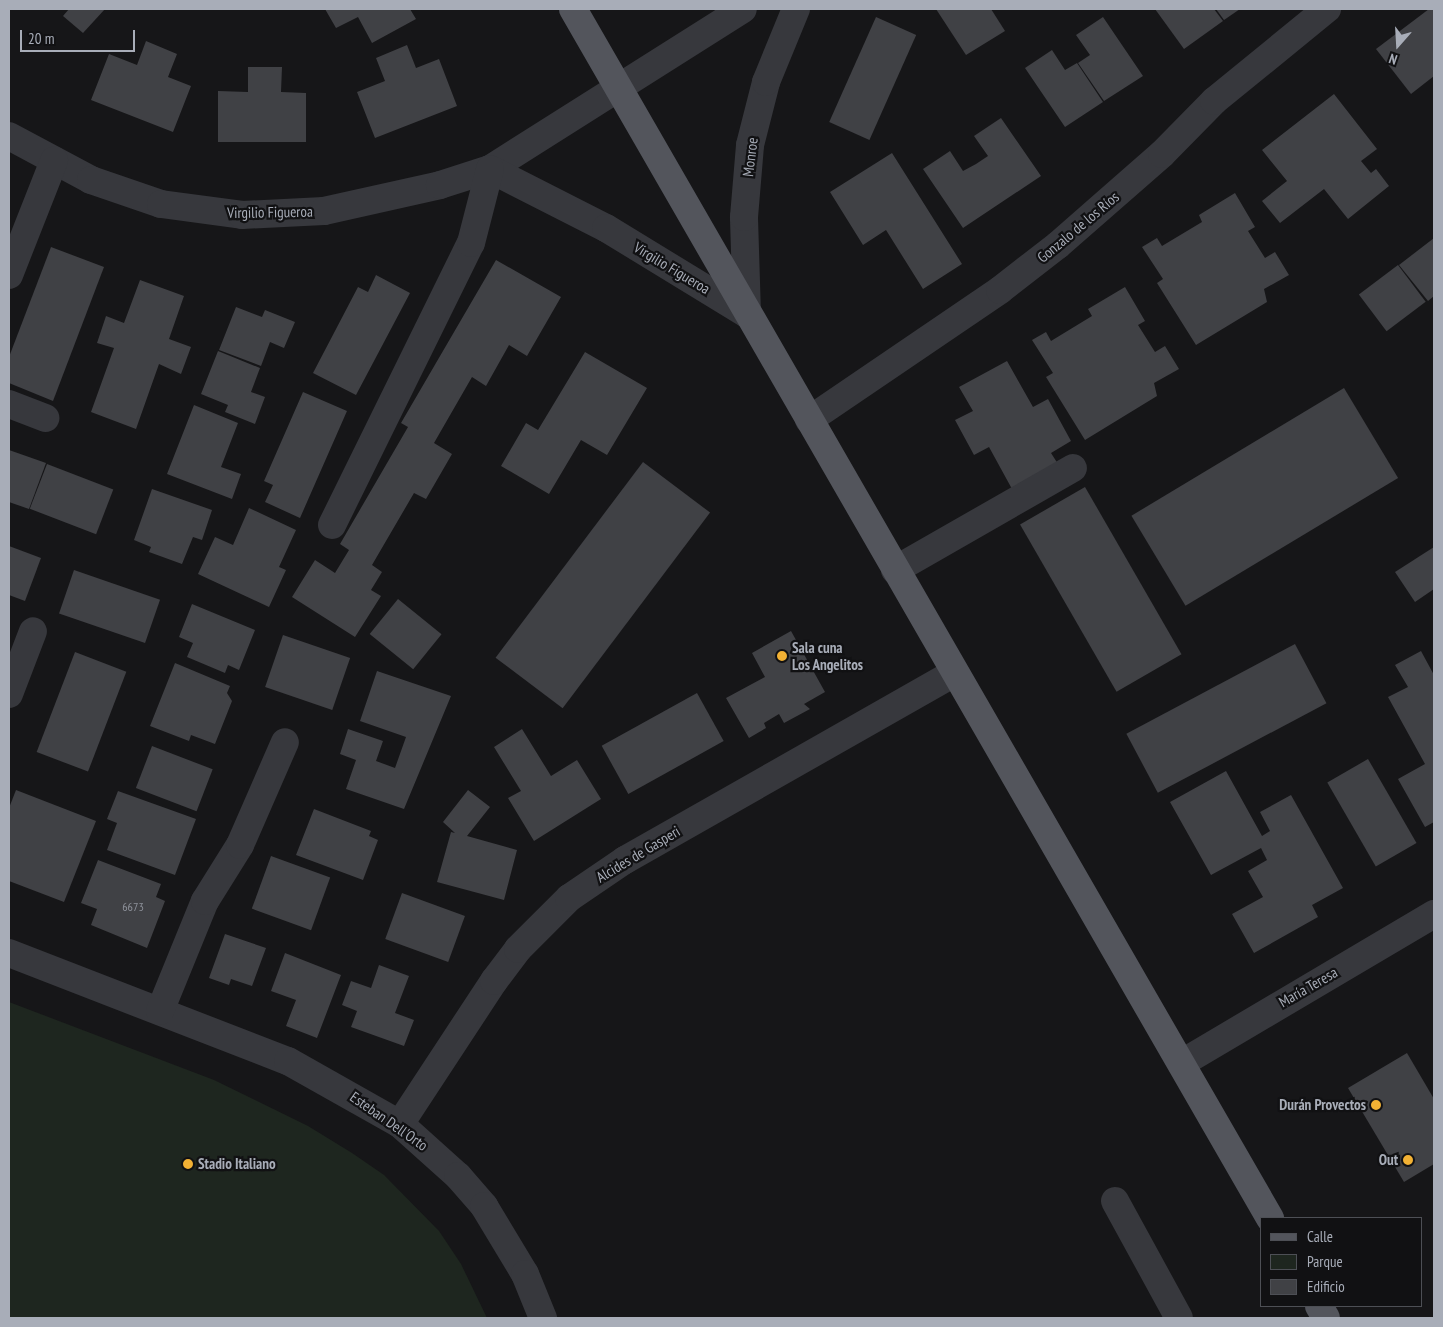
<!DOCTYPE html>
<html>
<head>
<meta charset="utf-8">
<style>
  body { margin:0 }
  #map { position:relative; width:1443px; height:1327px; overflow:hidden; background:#161618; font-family:"PT Sans Narrow",sans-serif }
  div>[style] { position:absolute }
  .green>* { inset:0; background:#1e261f }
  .building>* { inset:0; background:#404145; transform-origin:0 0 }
  .minor>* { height:28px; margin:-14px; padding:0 14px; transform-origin:14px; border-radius:14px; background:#37383d }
  .major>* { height:28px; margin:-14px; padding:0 14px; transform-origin:14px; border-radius:14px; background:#53555c }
  .dots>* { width:14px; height:14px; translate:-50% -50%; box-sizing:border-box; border:2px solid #111113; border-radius:50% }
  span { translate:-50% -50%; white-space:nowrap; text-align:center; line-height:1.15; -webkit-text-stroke:4.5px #111113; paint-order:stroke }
  .number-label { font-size:12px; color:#8e929b }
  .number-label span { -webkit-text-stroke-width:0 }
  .street-label { font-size:15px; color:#a8adb8 }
  .poi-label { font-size:15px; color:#a8adb8; font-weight:700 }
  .left { translate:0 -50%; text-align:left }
  .right { translate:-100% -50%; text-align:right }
  .frame { position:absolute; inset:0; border:10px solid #a8adb8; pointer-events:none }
  .legend { position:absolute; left:1260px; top:1217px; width:162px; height:90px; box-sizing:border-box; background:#111113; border:1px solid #4d4f55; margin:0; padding:6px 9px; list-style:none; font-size:15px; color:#a8adb8 }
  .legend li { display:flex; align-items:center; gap:10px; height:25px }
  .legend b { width:25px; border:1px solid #4d4f55 }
  .north { position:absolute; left:1373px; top:20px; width:50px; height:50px; -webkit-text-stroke:4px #111113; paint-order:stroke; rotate:199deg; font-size:14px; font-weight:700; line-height:20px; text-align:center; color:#a8adb8 }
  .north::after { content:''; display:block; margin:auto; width:18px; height:22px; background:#a8adb8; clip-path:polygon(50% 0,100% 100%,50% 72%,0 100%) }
  .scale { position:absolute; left:20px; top:30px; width:115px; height:22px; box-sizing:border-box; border:2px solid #a8adb8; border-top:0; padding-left:6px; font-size:15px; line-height:18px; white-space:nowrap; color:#a8adb8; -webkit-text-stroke:4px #111113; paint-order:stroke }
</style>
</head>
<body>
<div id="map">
  <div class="green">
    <div style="clip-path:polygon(9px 1002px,214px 1080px,308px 1126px,352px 1153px,384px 1175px,439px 1231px,461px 1264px,487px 1318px,9px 1318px)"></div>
  </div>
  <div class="building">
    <div style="clip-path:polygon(69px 9px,105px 9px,83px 33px,63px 16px)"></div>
    <div style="clip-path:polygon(325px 9px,410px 9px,416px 19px,372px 43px,358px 17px,336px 28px)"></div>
    <div style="clip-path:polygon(936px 9px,991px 9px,1005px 31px,966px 55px)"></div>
    <div style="clip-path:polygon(1155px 9px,1214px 9px,1223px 21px,1184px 49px)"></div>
    <div style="clip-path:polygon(1216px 9px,1240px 9px,1224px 20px)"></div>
    <div style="clip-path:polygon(1429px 9px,1434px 9px,1434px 76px,1411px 94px,1376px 49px)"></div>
    <div style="left:876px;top:17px;width:44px;height:115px;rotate:24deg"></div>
    <div style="clip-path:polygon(1103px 17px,1143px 76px,1104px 101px,1078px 63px,1090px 55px,1076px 35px)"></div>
    <div style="clip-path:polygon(146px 41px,177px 54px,168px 77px,191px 86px,173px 132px,91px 100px,109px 54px,137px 65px)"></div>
    <div style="clip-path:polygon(407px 45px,416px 68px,439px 59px,457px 106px,375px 138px,357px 92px,385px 81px,376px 58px)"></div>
    <div style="clip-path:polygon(1052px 50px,1065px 70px,1077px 63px,1103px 102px,1065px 127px,1025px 68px)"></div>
    <div style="clip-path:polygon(248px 67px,282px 67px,281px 92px,306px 93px,306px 142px,218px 142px,218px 91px,248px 92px)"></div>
    <div style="clip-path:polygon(1334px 94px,1377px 149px,1361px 161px,1371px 173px,1376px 169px,1389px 186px,1348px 219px,1324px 189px,1280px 223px,1262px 201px,1287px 181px,1262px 150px)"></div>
    <div style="clip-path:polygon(1001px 118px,1041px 176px,963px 228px,923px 169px,950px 151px,963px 171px,976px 164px,988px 156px,974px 136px)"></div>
    <div style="clip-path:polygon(892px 153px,962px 264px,923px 289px,886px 230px,863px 245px,830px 192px)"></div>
    <div style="clip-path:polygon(1235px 193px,1255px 227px,1248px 231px,1265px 258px,1275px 252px,1289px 275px,1264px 289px,1267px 302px,1196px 345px,1157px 283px,1163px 279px,1142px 247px,1157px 238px,1162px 246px,1202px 222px,1199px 215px)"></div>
    <div style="clip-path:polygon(1434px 238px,1434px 296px,1428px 301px,1399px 265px)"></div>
    <div style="clip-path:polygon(51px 247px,104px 267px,53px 401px,9px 383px,9px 357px)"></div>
    <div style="clip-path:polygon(496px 260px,561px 297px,527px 356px,509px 345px,486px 386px,472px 377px,434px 443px,452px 454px,426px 499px,414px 493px,372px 565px,382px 572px,371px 590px,381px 596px,355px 637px,292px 597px,315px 560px,335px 573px,349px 550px,340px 544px,408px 427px,401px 423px)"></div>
    <div style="left:1398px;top:265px;width:46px;height:49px;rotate:53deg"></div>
    <div style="clip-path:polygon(376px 275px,410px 293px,356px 395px,313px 373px,358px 287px,368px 292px)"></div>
    <div style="clip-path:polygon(140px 280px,184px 296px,169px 339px,191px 347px,181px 374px,159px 364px,136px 429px,91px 412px,114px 348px,97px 343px,106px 316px,124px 323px)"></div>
    <div style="clip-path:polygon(1125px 287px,1145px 321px,1138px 325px,1155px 352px,1165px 346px,1179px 369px,1154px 383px,1157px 396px,1085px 440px,1046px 377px,1053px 373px,1032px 340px,1046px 332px,1051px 341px,1092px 316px,1088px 309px)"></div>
    <div style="clip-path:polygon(236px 307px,262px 317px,265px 310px,295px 322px,284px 348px,270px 342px,261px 366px,219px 350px)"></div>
    <div style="clip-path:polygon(218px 351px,260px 368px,251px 392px,265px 397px,255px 424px,225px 412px,228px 405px,201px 394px)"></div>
    <div style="clip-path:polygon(585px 352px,647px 388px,607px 455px,581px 440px,549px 494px,501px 466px,526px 423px,538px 430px)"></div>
    <div style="clip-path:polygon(1007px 361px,1033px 407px,1048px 399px,1071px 441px,1051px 453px,1058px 464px,1012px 489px,989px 447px,974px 455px,955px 420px,973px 411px,959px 387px)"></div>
    <div style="left:1344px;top:388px;width:105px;height:248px;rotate:59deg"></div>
    <div style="clip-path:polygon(303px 392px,347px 411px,300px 518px,265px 502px,273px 485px,264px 481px)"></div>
    <div style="clip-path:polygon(194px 405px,238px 423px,221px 467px,241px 474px,232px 499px,167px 474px)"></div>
    <div style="clip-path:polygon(9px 450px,46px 463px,29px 509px,9px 502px)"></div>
    <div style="left:643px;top:462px;width:84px;height:245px;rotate:37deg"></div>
    <div style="left:47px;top:464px;width:71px;height:48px;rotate:21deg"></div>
    <div style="left:1085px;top:487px;width:193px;height:75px;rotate:60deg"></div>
    <div style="clip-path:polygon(152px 489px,212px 510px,202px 540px,193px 537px,182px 564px,149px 552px,151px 547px,134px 540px)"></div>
    <div style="clip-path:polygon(249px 508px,296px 530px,279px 567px,286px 570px,269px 607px,198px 574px,215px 537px,233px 545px)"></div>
    <div style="clip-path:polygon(9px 546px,41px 558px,25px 601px,9px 595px)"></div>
    <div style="clip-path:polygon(1434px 547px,1434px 589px,1415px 602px,1395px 572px)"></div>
    <div style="left:74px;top:570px;width:91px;height:46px;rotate:19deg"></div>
    <div style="left:398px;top:599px;width:56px;height:45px;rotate:39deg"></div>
    <div style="clip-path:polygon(192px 604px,255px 630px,239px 670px,228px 665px,225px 673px,187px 657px,193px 643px,179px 637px)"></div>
    <div style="clip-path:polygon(791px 631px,825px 692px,804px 704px,810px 709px,784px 723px,779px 714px,764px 723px,766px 728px,749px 738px,726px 698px,765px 677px,752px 653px)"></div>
    <div style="left:283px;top:635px;width:71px;height:55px;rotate:19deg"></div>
    <div style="left:1295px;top:644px;width:67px;height:191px;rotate:62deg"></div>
    <div style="clip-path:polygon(1421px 651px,1434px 675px,1434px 822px,1425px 827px,1398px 779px,1425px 764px,1388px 697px,1408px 687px,1395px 665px)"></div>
    <div style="left:75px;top:652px;width:55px;height:107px;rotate:21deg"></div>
    <div style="clip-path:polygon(175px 663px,230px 686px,227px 693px,232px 701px,215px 744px,191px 735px,189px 741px,150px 726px)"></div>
    <div style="clip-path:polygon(377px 671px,451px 696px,404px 809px,346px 789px,356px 760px,340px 754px,348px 729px,383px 741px,376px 761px,395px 768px,406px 737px,360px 721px)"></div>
    <div style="left:697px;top:693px;width:55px;height:109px;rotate:61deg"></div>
    <div style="clip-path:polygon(522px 729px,551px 776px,577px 760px,601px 799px,534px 841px,508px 798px,521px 791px,494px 747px)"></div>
    <div style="left:152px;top:746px;width:65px;height:45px;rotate:21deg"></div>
    <div style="left:1368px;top:759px;width:97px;height:47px;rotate:60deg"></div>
    <div style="clip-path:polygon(1226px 771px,1262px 836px,1270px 831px,1260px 812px,1291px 795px,1343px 888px,1312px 905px,1318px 917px,1254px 953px,1232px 914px,1263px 897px,1248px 871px,1267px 860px,1261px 848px,1211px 875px,1170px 802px)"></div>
    <div style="clip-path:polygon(16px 790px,96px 821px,64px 902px,9px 881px,9px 808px)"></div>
    <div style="clip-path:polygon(468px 790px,490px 807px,467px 836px,517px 850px,504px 900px,437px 882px,451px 832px,455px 833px,443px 822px)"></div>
    <div style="clip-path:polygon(118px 791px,196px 819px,175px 875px,107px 850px,117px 823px,107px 819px)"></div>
    <div style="clip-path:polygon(314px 809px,371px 831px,369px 836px,378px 840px,363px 880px,296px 855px)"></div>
    <div style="left:271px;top:856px;width:63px;height:56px;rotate:20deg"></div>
    <div style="clip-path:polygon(98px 860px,161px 884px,156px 897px,165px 901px,147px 948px,91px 925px,97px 909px,81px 903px)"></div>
    <div style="left:402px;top:893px;width:67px;height:49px;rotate:20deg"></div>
    <div style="clip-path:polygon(225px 934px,266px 948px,252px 986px,231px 979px,229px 985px,209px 978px)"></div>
    <div style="clip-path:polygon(285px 953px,341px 975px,317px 1038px,286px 1026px,296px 1000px,271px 991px)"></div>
    <div style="clip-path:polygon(379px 965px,409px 976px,395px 1013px,414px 1020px,404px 1046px,351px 1027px,357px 1011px,342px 1005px,351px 981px,371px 988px)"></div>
    <div style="clip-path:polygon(1407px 1053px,1434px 1099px,1434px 1164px,1404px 1182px,1348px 1088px)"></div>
  </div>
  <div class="minor">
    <div style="left:9px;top:136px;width:93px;rotate:28.2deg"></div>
    <div style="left:91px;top:180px;width:74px;rotate:18.9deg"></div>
    <div style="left:161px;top:204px;width:82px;rotate:7.7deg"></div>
    <div style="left:242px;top:215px;width:82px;rotate:-2.8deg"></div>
    <div style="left:324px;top:211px;width:119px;rotate:-12.6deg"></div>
    <div style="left:440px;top:185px;width:52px;rotate:-17.7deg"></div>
    <div style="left:490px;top:169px;width:299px;rotate:-32.3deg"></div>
    <div style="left:490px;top:169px;width:130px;rotate:27deg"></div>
    <div style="left:606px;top:228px;width:165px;rotate:31.4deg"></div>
    <div style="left:9px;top:275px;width:123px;rotate:-68.5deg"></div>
    <div style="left:747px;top:314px;width:97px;rotate:-91.8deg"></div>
    <div style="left:744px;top:217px;width:72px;rotate:-85.2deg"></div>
    <div style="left:750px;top:145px;width:65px;rotate:-75.7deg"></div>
    <div style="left:766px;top:82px;width:79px;rotate:-67.7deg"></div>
    <div style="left:9px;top:404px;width:39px;rotate:21deg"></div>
    <div style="left:809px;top:420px;width:231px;rotate:-34.2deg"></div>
    <div style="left:1000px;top:290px;width:73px;rotate:-37.8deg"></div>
    <div style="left:1058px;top:245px;width:138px;rotate:-41.2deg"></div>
    <div style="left:1162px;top:154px;width:74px;rotate:-45.5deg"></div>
    <div style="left:1214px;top:101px;width:146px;rotate:-39.2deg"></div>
    <div style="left:332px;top:525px;width:314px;rotate:-63.8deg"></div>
    <div style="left:471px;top:243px;width:76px;rotate:-75.6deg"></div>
    <div style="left:895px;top:570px;width:205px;rotate:-29.8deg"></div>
    <div style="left:9px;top:694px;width:67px;rotate:-69.1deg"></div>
    <div style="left:9px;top:953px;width:299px;rotate:21.2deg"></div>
    <div style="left:288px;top:1061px;width:129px;rotate:29.4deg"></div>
    <div style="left:400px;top:1124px;width:78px;rotate:41.9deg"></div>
    <div style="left:458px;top:1176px;width:40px;rotate:49deg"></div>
    <div style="left:484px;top:1206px;width:79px;rotate:58.9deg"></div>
    <div style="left:525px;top:1274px;width:48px;rotate:67.8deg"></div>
    <div style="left:160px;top:1011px;width:119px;rotate:-67.8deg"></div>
    <div style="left:205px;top:901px;width:66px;rotate:-58deg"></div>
    <div style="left:240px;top:845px;width:112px;rotate:-66.4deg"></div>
    <div style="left:1182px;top:1063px;width:293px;rotate:-30.6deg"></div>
    <div style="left:400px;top:1124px;width:171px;rotate:-56.7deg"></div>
    <div style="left:494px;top:981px;width:40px;rotate:-53deg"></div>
    <div style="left:518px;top:949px;width:72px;rotate:-45deg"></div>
    <div style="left:569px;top:898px;width:68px;rotate:-34.2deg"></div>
    <div style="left:625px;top:860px;width:378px;rotate:-29.6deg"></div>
    <div style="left:1115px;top:1201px;width:133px;rotate:61.3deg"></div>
  </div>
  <div class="major">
    <div style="left:573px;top:9px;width:1396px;rotate:60.04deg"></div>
    <div style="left:1319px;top:1306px;width:14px;rotate:60deg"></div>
  </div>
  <div class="dots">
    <div style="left:782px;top:656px;background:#f2b134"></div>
    <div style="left:1376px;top:1105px;background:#f2b134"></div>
    <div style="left:1408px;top:1160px;background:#f2b134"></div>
    <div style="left:188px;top:1164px;background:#f2b134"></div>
  </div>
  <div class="number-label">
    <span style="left:133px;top:907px">6673</span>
  </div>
  <div class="street-label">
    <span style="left:750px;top:157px;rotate:-83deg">Monroe</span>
    <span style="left:270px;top:212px;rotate:-1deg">Virgilio Figueroa</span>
    <span style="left:1078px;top:227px;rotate:-40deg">Gonzalo de los Ríos</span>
    <span style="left:672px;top:268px;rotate:31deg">Virgilio Figueroa</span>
    <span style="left:638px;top:854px;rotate:-31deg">Alcides de Gasperi</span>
    <span style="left:1308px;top:987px;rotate:-30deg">María Teresa</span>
    <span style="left:389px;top:1121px;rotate:35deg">Esteban Dell'Orto</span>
  </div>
  <div class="poi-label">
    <span class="left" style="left:792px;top:656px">Sala cuna<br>Los Angelitos</span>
    <span class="right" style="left:1366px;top:1105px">Durán Provectos</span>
    <span class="right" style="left:1398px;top:1160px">Out</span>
    <span class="left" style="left:198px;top:1164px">Stadio Italiano</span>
  </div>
  <div class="frame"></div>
  <ul class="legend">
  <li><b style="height:6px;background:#53555c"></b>Calle</li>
  <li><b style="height:14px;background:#1e261f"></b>Parque</li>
  <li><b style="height:14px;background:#404145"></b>Edificio</li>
  </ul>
  <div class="north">N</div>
  <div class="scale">20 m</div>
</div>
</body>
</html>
